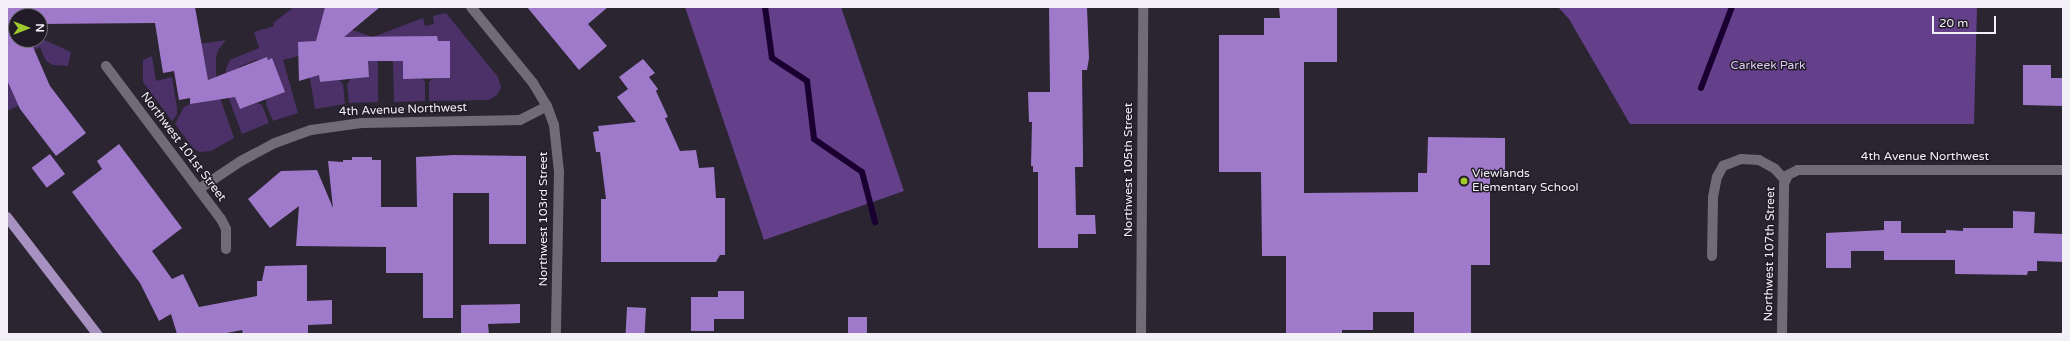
<!DOCTYPE html>
<html>
<head>
<meta charset="utf-8">
<style>
  body { margin:0 }
  #map { position:relative; width:2070px; height:341px; overflow:hidden; background:#2a2530; font-family:"Varela Round",sans-serif }
  div>[style] { position:absolute }
  .green>* { inset:0; background:#4b3168 }
  .forest>* { inset:0; background:#643f8a }
  .stream>* { height:6px; margin:-3px; padding:0 3px; transform-origin:3px; border-radius:3px; background:#190030 }
  .building>* { inset:0; background:#9f79ca; transform-origin:0 0 }
  .service>* { height:10px; margin:-5px; padding:0 5px; transform-origin:5px; border-radius:5px; background:#706b77 }
  .minor>* { height:10px; margin:-5px; padding:0 5px; transform-origin:5px; border-radius:5px; background:#706b77 }
  .secondary>* { height:10px; margin:-5px; padding:0 5px; transform-origin:5px; border-radius:5px; background:#706b77 }
  .primary>* { height:10px; margin:-5px; padding:0 5px; transform-origin:5px; border-radius:5px; background:#a791c1 }
  .dots>* { width:11px; height:11px; translate:-50% -50%; box-sizing:border-box; border:2px solid #201b26; border-radius:50% }
  span { translate:-50% -50%; white-space:nowrap; text-align:center; line-height:1.15; -webkit-text-stroke:3px #201b26; paint-order:stroke }
  .park-label { font-size:12px; color:#dccaf5 }
  .street-label { font-size:12px; color:#f2eff6 }
  .poi-label { font-size:12px; color:#f2eff6 }
  .left { translate:0 -50%; text-align:left }
  .frame { position:absolute; inset:0; border:8px solid #f2eff6; pointer-events:none }
  .north { position:absolute; left:8px; top:8px; width:40px; height:40px; box-sizing:border-box; background:#201b26; border:1px solid #747079; border-radius:50%; rotate:90deg; font-size:11px; font-weight:700; line-height:16px; text-align:center; color:#f2eff6 }
  .north::after { content:''; display:block; margin:auto; width:14px; height:18px; background:#9fca2e; clip-path:polygon(50% 0,100% 100%,50% 72%,0 100%) }
  .scale { position:absolute; left:1932px; top:16px; width:64px; height:18px; box-sizing:border-box; border:2px solid #f2eff6; border-top:0; padding-left:5px; font-size:12px; line-height:14px; white-space:nowrap; color:#f2eff6; -webkit-text-stroke:3px #201b26; paint-order:stroke }
</style>
</head>
<body>
<div id="map">
  <div class="green">
    <div style="clip-path:polygon(evenodd,294px 7px,325px 7px,322px 20px,373px 37px,423px 18px,425px 26px,434px 24px,433px 16px,446px 13px,498px 77px,501px 88px,497px 95px,489px 100px,429px 101px,429px 82px,432px 79px,450px 78px,450px 41px,403px 41px,403px 78px,422px 79px,425px 82px,425px 101px,394px 102px,393px 61px,396px 37px,373px 37px,378px 61px,378px 102px,349px 103px,347px 84px,351px 79px,369px 77px,365px 40px,316px 45px,320px 82px,339px 80px,343px 84px,345px 104px,315px 109px,306px 54px,283px 60px,298px 113px,273px 121px,266px 104px,272px 59px,255px 60px,241px 66px,227px 76px,240px 109px,257px 103px,262px 105px,269px 123px,242px 134px,226px 91px,226px 69px,230px 60px,259px 48px,254px 32px,274px 26px,273px 23px,294px 7px,298px 42px,305px 42px,306px 52px,298px 52px,298px 42px)"></div>
    <div style="clip-path:polygon(40px 38px,71px 52px,68px 66px,53px 65px,46px 61px,40px 47px,34px 50px,29px 40px,40px 40px)"></div>
    <div style="clip-path:polygon(226px 40px,218px 50px,216px 58px,216px 86px,234px 138px,211px 151px,199px 152px,193px 148px,175px 124px,184px 107px,190px 104px,208px 82px,203px 53px,199px 44px)"></div>
    <div style="clip-path:polygon(152px 56px,156px 81px,172px 77px,177px 108px,177px 115px,172px 121px,143px 82px,143px 60px)"></div>
    <div style="clip-path:polygon(7px 80px,49px 92px,7px 111px)"></div>
  </div>
  <div class="forest">
    <div style="clip-path:polygon(685px 7px,841px 7px,904px 191px,764px 240px)"></div>
    <div style="clip-path:polygon(1558px 7px,1977px 7px,1974px 124px,1630px 124px,1569px 19px)"></div>
  </div>
  <div class="stream">
    <div style="left:765px;top:7px;width:51px;rotate:82.2deg"></div>
    <div style="left:772px;top:58px;width:42px;rotate:33.3deg"></div>
    <div style="left:807px;top:81px;width:58px;rotate:83.1deg"></div>
    <div style="left:814px;top:139px;width:58px;rotate:34.5deg"></div>
    <div style="left:862px;top:172px;width:52px;rotate:75.4deg"></div>
    <div style="left:1701px;top:88px;width:87px;rotate:-69.1deg"></div>
  </div>
  <div class="building">
    <div style="clip-path:polygon(7px 7px,195px 7px,208px 80px,267px 57px,268px 60px,272px 58px,285px 92px,240px 109px,235px 97px,190px 104px,190px 98px,179px 100px,174px 71px,163px 73px,155px 23px,40px 24px,40px 16px,16px 16px,16px 40px,30px 40px,50px 86px,86px 133px,56px 156px,20px 109px,7px 80px)"></div>
    <div style="clip-path:polygon(325px 7px,380px 7px,344px 37px,437px 36px,438px 41px,450px 41px,450px 78px,403px 79px,403px 61px,368px 61px,369px 77px,320px 82px,319px 75px,299px 81px,298px 42px,316px 41px)"></div>
    <div style="clip-path:polygon(527px 7px,608px 7px,588px 24px,607px 46px,579px 70px)"></div>
    <div style="clip-path:polygon(1049px 7px,1087px 7px,1089px 58px,1087px 70px,1082px 70px,1083px 154px,1083px 167px,1075px 167px,1076px 215px,1095px 215px,1096px 234px,1078px 234px,1078px 248px,1038px 248px,1038px 172px,1033px 172px,1033px 166px,1031px 166px,1032px 122px,1029px 122px,1028px 92px,1050px 92px)"></div>
    <div style="clip-path:polygon(1279px 7px,1337px 7px,1337px 62px,1304px 62px,1304px 193px,1418px 192px,1418px 173px,1427px 173px,1428px 137px,1505px 138px,1505px 172px,1490px 172px,1490px 265px,1471px 265px,1471px 334px,1414px 334px,1414px 312px,1373px 312px,1373px 330px,1342px 330px,1342px 334px,1286px 334px,1286px 256px,1262px 256px,1261px 172px,1219px 172px,1219px 35px,1264px 35px,1264px 18px,1280px 18px)"></div>
    <div style="clip-path:polygon(643px 59px,655px 73px,649px 77px,658px 89px,656px 91px,668px 117px,665px 118px,680px 151px,696px 150px,699px 168px,714px 167px,716px 198px,725px 198px,725px 255px,720px 255px,716px 262px,601px 262px,601px 199px,606px 199px,600px 152px,596px 152px,593px 132px,599px 131px,598px 126px,636px 122px,617px 97px,628px 89px,619px 77px)"></div>
    <div style="clip-path:polygon(2023px 65px,2051px 65px,2051px 78px,2063px 78px,2063px 106px,2023px 105px)"></div>
    <div style="clip-path:polygon(119px 144px,182px 228px,152px 251px,172px 279px,183px 274px,199px 307px,257px 296px,257px 281px,262px 281px,265px 266px,307px 265px,307px 301px,332px 300px,332px 324px,308px 325px,308px 334px,243px 334px,242px 330px,222px 334px,177px 334px,171px 314px,159px 321px,140px 283px,72px 192px,102px 169px,97px 161px)"></div>
    <div style="left:50px;top:154px;width:25px;height:23px;rotate:53deg"></div>
    <div style="clip-path:polygon(454px 155px,526px 156px,526px 244px,489px 244px,489px 193px,453px 193px,453px 318px,423px 318px,423px 273px,386px 273px,386px 247px,296px 246px,299px 206px,270px 228px,248px 199px,281px 171px,317px 170px,333px 208px,328px 161px,343px 162px,343px 160px,352px 160px,352px 157px,372px 157px,372px 160px,381px 160px,381px 207px,417px 207px,416px 157px)"></div>
    <div style="clip-path:polygon(2013px 211px,2035px 212px,2034px 233px,2063px 234px,2063px 262px,2037px 261px,2037px 271px,2028px 271px,2027px 275px,1955px 274px,1955px 260px,1884px 260px,1884px 251px,1851px 251px,1851px 268px,1826px 268px,1826px 233px,1884px 230px,1884px 221px,1901px 221px,1901px 233px,1946px 233px,1946px 230px,1963px 231px,1963px 228px,2013px 228px)"></div>
    <div style="clip-path:polygon(718px 291px,744px 291px,744px 319px,714px 319px,714px 331px,691px 331px,691px 297px,718px 297px)"></div>
    <div style="clip-path:polygon(520px 304px,520px 323px,488px 324px,489px 334px,461px 334px,461px 305px)"></div>
    <div style="left:627px;top:307px;width:19px;height:27px;rotate:3deg"></div>
    <div style="left:848px;top:317px;width:19px;height:17px"></div>
  </div>
  <div class="service">
    <div style="left:1712px;top:256px;width:59px;rotate:-89deg"></div>
    <div style="left:1713px;top:197px;width:20px;rotate:-79deg"></div>
    <div style="left:1717px;top:177px;width:13px;rotate:-61deg"></div>
    <div style="left:1723px;top:166px;width:19px;rotate:-21deg"></div>
    <div style="left:1741px;top:159px;width:18px;rotate:3deg"></div>
    <div style="left:1759px;top:160px;width:18px;rotate:29deg"></div>
    <div style="left:1775px;top:169px;width:15px;rotate:48deg"></div>
  </div>
  <div class="minor">
    <div style="left:106px;top:66px;width:191px;rotate:53.1deg"></div>
    <div style="left:221px;top:219px;width:11px;rotate:63deg"></div>
    <div style="left:226px;top:229px;width:20px;rotate:90deg"></div>
    <div style="left:199px;top:189px;width:50px;rotate:-33.7deg"></div>
    <div style="left:241px;top:161px;width:38px;rotate:-28deg"></div>
    <div style="left:275px;top:143px;width:38px;rotate:-20deg"></div>
    <div style="left:311px;top:130px;width:51px;rotate:-7.8deg"></div>
    <div style="left:362px;top:123px;width:158px;rotate:-1.1deg"></div>
    <div style="left:520px;top:120px;width:30px;rotate:-27deg"></div>
    <div style="left:1141px;top:334px;width:327px;rotate:-89.6deg"></div>
    <div style="left:1782px;top:334px;width:150px;rotate:-89.2deg"></div>
    <div style="left:1784px;top:184px;width:10px;rotate:-66deg"></div>
    <div style="left:1788px;top:175px;width:11px;rotate:-27deg"></div>
    <div style="left:1798px;top:170px;width:265px"></div>
  </div>
  <div class="secondary">
    <div style="left:471px;top:7px;width:98px;rotate:50.8deg"></div>
    <div style="left:533px;top:83px;width:27px;rotate:59deg"></div>
    <div style="left:547px;top:106px;width:20px;rotate:70deg"></div>
    <div style="left:554px;top:125px;width:47px;rotate:83.9deg"></div>
    <div style="left:559px;top:172px;width:162px;rotate:91.1deg"></div>
  </div>
  <div class="primary">
    <div style="left:7px;top:217px;width:148px;rotate:52.4deg"></div>
  </div>
  <div class="dots">
    <div style="left:1464px;top:181px;background:#9fca2e"></div>
  </div>
  <div class="park-label">
    <span style="left:1768px;top:66px">Carkeek Park</span>
  </div>
  <div class="street-label">
    <span style="left:403px;top:110px;rotate:-2deg">4th Avenue Northwest</span>
    <span style="left:183px;top:147px;rotate:53deg">Northwest 101st Street</span>
    <span style="left:1925px;top:157px">4th Avenue Northwest</span>
    <span style="left:1129px;top:170px;rotate:-90deg">Northwest 105th Street</span>
    <span style="left:544px;top:219px;rotate:-90deg">Northwest 103rd Street</span>
    <span style="left:1770px;top:254px;rotate:-89deg">Northwest 107th Street</span>
  </div>
  <div class="poi-label">
    <span class="left" style="left:1472px;top:181px">Viewlands<br>Elementary School</span>
  </div>
  <div class="frame"></div>
  <div class="north">N</div>
  <div class="scale">20 m</div>
</div>
</body>
</html>
